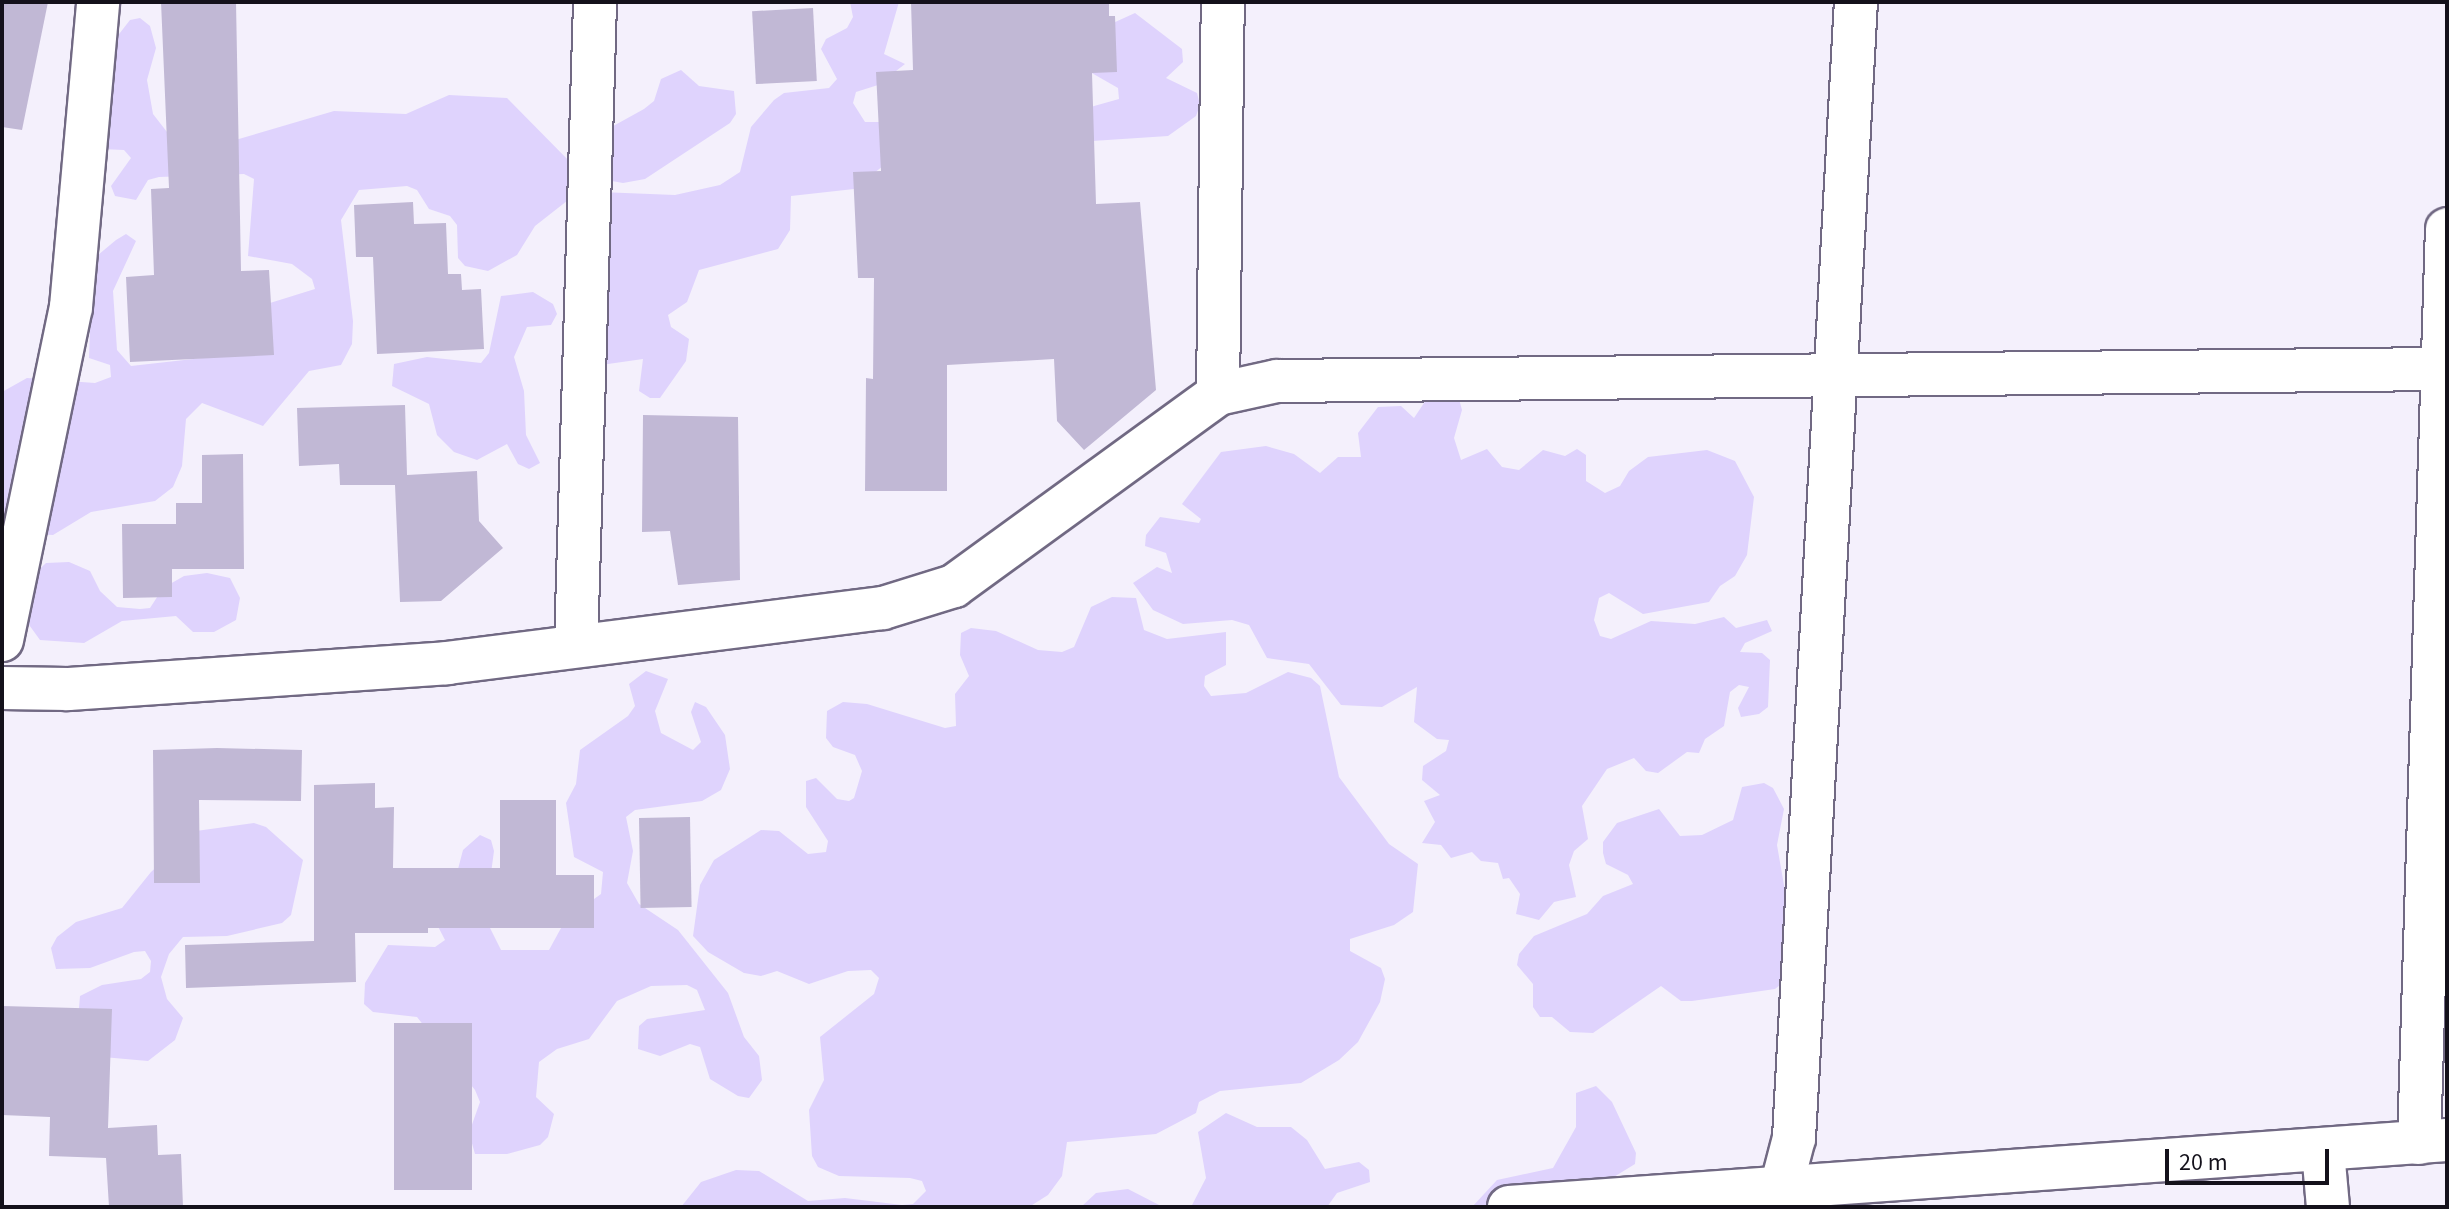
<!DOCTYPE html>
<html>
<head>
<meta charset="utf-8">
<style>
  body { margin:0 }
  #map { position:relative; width:2449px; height:1209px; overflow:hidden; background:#f4f0fc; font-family:"Source Sans 3",sans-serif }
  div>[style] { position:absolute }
  .green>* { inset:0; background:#dfd3fd }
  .building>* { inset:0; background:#c1b8d5; transform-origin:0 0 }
  .roads { filter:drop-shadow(2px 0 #716983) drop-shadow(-2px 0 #716983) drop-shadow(0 2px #716983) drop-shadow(0 -2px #716983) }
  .street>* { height:42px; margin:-21px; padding:0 21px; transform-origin:21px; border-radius:21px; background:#fff }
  span { translate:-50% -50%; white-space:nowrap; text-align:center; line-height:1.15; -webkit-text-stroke:6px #fff; paint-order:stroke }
  .frame { position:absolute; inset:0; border:4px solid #14111b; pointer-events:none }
  .scale { position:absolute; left:2165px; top:1149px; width:164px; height:36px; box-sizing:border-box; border:4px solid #14111b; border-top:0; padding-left:10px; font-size:24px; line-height:28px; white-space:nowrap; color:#14111b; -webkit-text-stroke:6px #fff; paint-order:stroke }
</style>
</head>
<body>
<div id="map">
  <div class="green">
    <div style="clip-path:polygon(850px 2px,899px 2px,884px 54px,905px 64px,878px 85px,856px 92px,853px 103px,865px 122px,888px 122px,888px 162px,854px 189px,791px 196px,790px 230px,778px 249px,699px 270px,687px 302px,668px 315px,671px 327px,689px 339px,686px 361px,660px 398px,650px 398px,639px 391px,643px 359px,601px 365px,600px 192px,675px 195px,720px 185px,740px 172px,751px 127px,774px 100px,784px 93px,829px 88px,837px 79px,821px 49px,826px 39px,847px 28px,853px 17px)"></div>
    <div style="clip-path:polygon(1135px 13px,1182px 49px,1183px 62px,1166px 78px,1197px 93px,1200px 105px,1196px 116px,1168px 136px,1092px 141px,1087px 108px,1119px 99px,1118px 88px,1090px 72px,1113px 23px)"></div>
    <div style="clip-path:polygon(140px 18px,150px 26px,156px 48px,147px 80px,153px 114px,174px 141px,232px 141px,334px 111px,406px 114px,449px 95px,507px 98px,573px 165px,572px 197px,535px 226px,517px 255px,488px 271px,465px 266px,458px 258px,457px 225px,450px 216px,429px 209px,417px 190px,407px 186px,359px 190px,341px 220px,353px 321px,352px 344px,341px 365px,309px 371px,263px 426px,202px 403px,186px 419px,182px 466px,173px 487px,155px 501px,91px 512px,53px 535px,11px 533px,2px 528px,2px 392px,27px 378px,95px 383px,111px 377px,110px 365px,89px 358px,92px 277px,98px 255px,116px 240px,126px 234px,136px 241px,113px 291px,117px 350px,131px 366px,202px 358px,270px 303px,315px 289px,312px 279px,292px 264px,248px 256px,254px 179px,244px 174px,159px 177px,148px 180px,136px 200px,115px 196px,111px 186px,131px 158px,124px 150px,101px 149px,103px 104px,115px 72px,116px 38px,130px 20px)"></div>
    <div style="clip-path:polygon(681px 70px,699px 86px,734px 91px,736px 114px,730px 123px,645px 179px,623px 183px,601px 179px,597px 135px,644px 109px,654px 101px,661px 79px)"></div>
    <div style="clip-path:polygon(533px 292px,553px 304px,557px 314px,551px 325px,527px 327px,514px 357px,524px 391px,526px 435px,540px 463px,529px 469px,518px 464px,507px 444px,477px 460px,454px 452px,437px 435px,429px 404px,392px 386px,394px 364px,427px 357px,481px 363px,489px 353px,501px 296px)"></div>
    <div style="clip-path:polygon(1459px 399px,1462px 410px,1454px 438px,1461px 460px,1487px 449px,1502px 467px,1519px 470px,1543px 450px,1565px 456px,1577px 449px,1586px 455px,1586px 481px,1605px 493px,1620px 486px,1629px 471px,1648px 457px,1707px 450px,1735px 461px,1754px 497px,1747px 555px,1735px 576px,1720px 586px,1709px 602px,1643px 614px,1609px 593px,1599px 598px,1594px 620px,1600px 636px,1611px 639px,1651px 621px,1695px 624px,1724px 617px,1736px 628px,1767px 620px,1772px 631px,1745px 643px,1740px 652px,1762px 653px,1770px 660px,1768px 707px,1759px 714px,1741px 717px,1738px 708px,1749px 687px,1739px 685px,1730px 692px,1724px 726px,1705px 739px,1699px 753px,1687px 752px,1658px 773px,1646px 771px,1634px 758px,1607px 769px,1582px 806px,1588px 839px,1574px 851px,1569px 865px,1576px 897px,1554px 902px,1539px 920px,1516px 914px,1520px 894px,1509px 878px,1503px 879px,1498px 863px,1481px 861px,1472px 852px,1451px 858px,1441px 845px,1422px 843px,1435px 822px,1424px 801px,1440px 795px,1422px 780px,1423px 766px,1446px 751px,1449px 740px,1437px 739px,1414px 722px,1417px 687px,1382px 707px,1341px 705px,1309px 664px,1267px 658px,1249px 625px,1232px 620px,1183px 624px,1153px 610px,1133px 583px,1157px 567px,1172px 573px,1166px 553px,1145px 546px,1146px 535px,1160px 517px,1199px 523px,1201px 519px,1182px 504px,1221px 452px,1266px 446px,1294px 454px,1320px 473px,1338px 457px,1361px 457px,1358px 433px,1378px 407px,1401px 406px,1414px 418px,1426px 400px)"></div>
    <div style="clip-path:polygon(69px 562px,90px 571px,100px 591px,117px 607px,140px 609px,150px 608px,163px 588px,184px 576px,207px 573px,230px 578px,240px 598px,236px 620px,214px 632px,193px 632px,176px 616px,122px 621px,84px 643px,40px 640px,27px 622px,29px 579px,46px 563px)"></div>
    <div style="clip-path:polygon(1112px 597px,1136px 598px,1144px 630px,1167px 639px,1226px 632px,1226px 665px,1205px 676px,1204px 686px,1211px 696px,1246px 693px,1288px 672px,1311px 678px,1320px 686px,1339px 777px,1389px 844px,1418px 864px,1413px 912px,1394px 925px,1350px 939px,1350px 951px,1381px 968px,1385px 979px,1380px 1002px,1358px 1042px,1339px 1060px,1301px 1083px,1220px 1091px,1199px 1102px,1196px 1113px,1156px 1134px,1067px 1142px,1062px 1176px,1048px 1195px,1029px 1207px,681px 1207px,701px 1182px,736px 1170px,759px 1171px,808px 1201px,845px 1198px,902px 1205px,913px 1204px,926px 1191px,922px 1181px,910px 1178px,839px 1176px,818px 1167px,812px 1156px,809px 1110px,824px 1080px,820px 1037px,874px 994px,879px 978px,871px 970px,848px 971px,809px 984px,777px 971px,761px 976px,744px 973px,708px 952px,693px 936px,700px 885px,714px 860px,761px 830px,779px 831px,808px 854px,826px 852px,828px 841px,806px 807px,806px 781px,816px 778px,837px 799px,849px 801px,854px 798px,862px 771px,855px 755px,833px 747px,826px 738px,827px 711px,843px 702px,867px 704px,945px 728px,956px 726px,955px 694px,969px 676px,960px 655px,961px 633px,971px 628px,996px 631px,1038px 650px,1062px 652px,1074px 647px,1091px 607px)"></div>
    <div style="clip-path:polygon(646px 671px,668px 679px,655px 711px,661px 733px,693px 750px,701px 742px,691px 712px,695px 702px,706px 707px,725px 735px,730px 769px,721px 790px,702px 801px,635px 810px,626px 817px,633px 851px,627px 883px,639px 904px,678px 930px,728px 993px,744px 1037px,759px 1056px,762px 1080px,749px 1098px,738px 1096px,710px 1079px,700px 1047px,690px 1044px,660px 1056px,638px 1049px,639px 1026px,647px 1019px,705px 1010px,697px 990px,687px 985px,651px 986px,617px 1001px,589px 1039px,557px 1049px,539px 1062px,536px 1097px,554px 1114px,548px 1137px,540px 1145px,507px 1154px,475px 1154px,469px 1133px,480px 1102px,475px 1090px,417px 1017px,373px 1012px,364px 1004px,365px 983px,388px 945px,435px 947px,445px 940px,430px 911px,457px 873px,463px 850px,480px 835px,491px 840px,494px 851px,485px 918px,501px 950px,549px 950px,566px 919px,601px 894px,603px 872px,574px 857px,566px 803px,576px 784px,580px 750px,628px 716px,635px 706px,629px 684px)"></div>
    <div style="clip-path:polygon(1764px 783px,1773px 788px,1784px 809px,1777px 845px,1789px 914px,1784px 982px,1775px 989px,1692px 1001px,1681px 1001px,1661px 986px,1593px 1033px,1570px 1032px,1552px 1017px,1540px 1017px,1533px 1007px,1533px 984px,1517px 965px,1519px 954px,1534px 936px,1587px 914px,1603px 896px,1633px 884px,1628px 875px,1606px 864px,1603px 853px,1603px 842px,1617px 823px,1659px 809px,1680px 836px,1702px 835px,1733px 820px,1742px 787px)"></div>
    <div style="clip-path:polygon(254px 823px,266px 827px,303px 860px,291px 915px,282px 923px,227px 936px,183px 937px,169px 954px,161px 977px,167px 999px,183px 1018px,175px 1040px,148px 1061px,103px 1057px,79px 1008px,80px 996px,102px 985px,141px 979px,150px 972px,151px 961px,145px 951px,134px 952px,90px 968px,56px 969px,51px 948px,57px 937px,76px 922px,122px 908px,151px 872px,196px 831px)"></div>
    <div style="clip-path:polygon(1596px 1086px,1612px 1102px,1636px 1153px,1635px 1164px,1565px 1207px,1472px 1207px,1497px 1180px,1553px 1168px,1576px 1127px,1576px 1093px)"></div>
    <div style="clip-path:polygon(1226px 1113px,1257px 1127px,1291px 1127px,1307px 1140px,1325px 1169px,1359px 1162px,1369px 1170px,1370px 1182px,1337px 1193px,1327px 1207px,1191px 1207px,1206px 1178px,1198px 1132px)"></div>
    <div style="clip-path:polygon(1128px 1189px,1163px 1207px,1081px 1207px,1096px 1193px)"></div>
  </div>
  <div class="building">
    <div style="clip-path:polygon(2px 2px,48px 2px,22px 130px,2px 127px)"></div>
    <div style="clip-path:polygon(161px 2px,236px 2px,241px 271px,269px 270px,274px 355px,130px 362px,126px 277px,154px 275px,151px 189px,169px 188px)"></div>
    <div style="clip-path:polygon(911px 2px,1109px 2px,1109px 16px,1115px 16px,1117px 72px,1092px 73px,1096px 204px,1140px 202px,1156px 390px,1084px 450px,1057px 421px,1054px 359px,947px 365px,947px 491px,865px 491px,866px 378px,873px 379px,874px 278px,858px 278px,853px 172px,881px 171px,876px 72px,913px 70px)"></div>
    <div style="left:813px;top:8px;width:73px;height:61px;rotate:87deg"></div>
    <div style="clip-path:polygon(413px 202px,414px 224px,446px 223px,448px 274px,461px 274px,462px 290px,481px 289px,484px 349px,377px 354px,373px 257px,356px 257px,354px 205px)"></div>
    <div style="clip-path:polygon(405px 405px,407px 475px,477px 471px,479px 521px,503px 548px,441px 601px,400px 602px,395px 485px,340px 485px,339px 464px,299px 466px,297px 408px)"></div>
    <div style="clip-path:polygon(643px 415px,738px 417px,740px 580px,678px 585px,670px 531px,642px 532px)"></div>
    <div style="clip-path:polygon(243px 454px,244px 569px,172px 569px,172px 597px,123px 598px,122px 524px,176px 524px,176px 503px,202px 503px,202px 455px)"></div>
    <div style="clip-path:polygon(217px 748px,302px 750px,301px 801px,199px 800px,200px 883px,154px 883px,153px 750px)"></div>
    <div style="clip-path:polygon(375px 783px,375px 808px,394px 807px,393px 868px,500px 868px,500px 800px,556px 800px,556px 875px,594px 875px,594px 928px,428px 928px,428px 933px,355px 933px,356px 982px,186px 988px,185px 945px,314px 941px,314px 785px)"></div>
    <div style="left:690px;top:817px;width:90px;height:51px;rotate:89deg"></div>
    <div style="clip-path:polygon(2px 1006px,112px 1009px,108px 1128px,157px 1125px,158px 1155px,181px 1154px,183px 1207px,109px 1207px,106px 1158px,49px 1156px,50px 1117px,2px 1115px)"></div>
    <div style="left:472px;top:1023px;width:167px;height:78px;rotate:90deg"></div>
  </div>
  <div class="roads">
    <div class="street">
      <div style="left:1218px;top:394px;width:392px;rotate:-89.3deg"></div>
      <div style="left:2px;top:640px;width:340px;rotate:-78.3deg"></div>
      <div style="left:71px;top:307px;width:306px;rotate:-84.9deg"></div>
      <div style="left:576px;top:646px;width:644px;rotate:-88.31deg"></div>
      <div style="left:2px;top:688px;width:66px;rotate:0.9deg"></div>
      <div style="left:68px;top:689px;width:380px;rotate:-3.9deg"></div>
      <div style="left:447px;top:663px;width:439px;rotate:-7.2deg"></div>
      <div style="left:883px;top:608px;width:74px;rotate:-17.2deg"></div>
      <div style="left:954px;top:586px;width:326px;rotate:-36deg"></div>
      <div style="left:1218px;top:394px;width:60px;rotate:-12.4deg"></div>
      <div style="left:1277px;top:381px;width:1170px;rotate:-0.59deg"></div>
      <div style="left:2419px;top:1143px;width:914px;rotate:-88.25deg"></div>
      <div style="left:2323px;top:1151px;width:56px;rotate:84.9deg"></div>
      <div style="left:1509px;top:1207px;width:940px;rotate:-4.09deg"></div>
      <div style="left:1776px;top:1207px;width:71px;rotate:-75.4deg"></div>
      <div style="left:1794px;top:1138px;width:1138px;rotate:-86.88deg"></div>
    </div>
  </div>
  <div class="frame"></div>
  <div class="scale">20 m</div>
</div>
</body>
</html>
